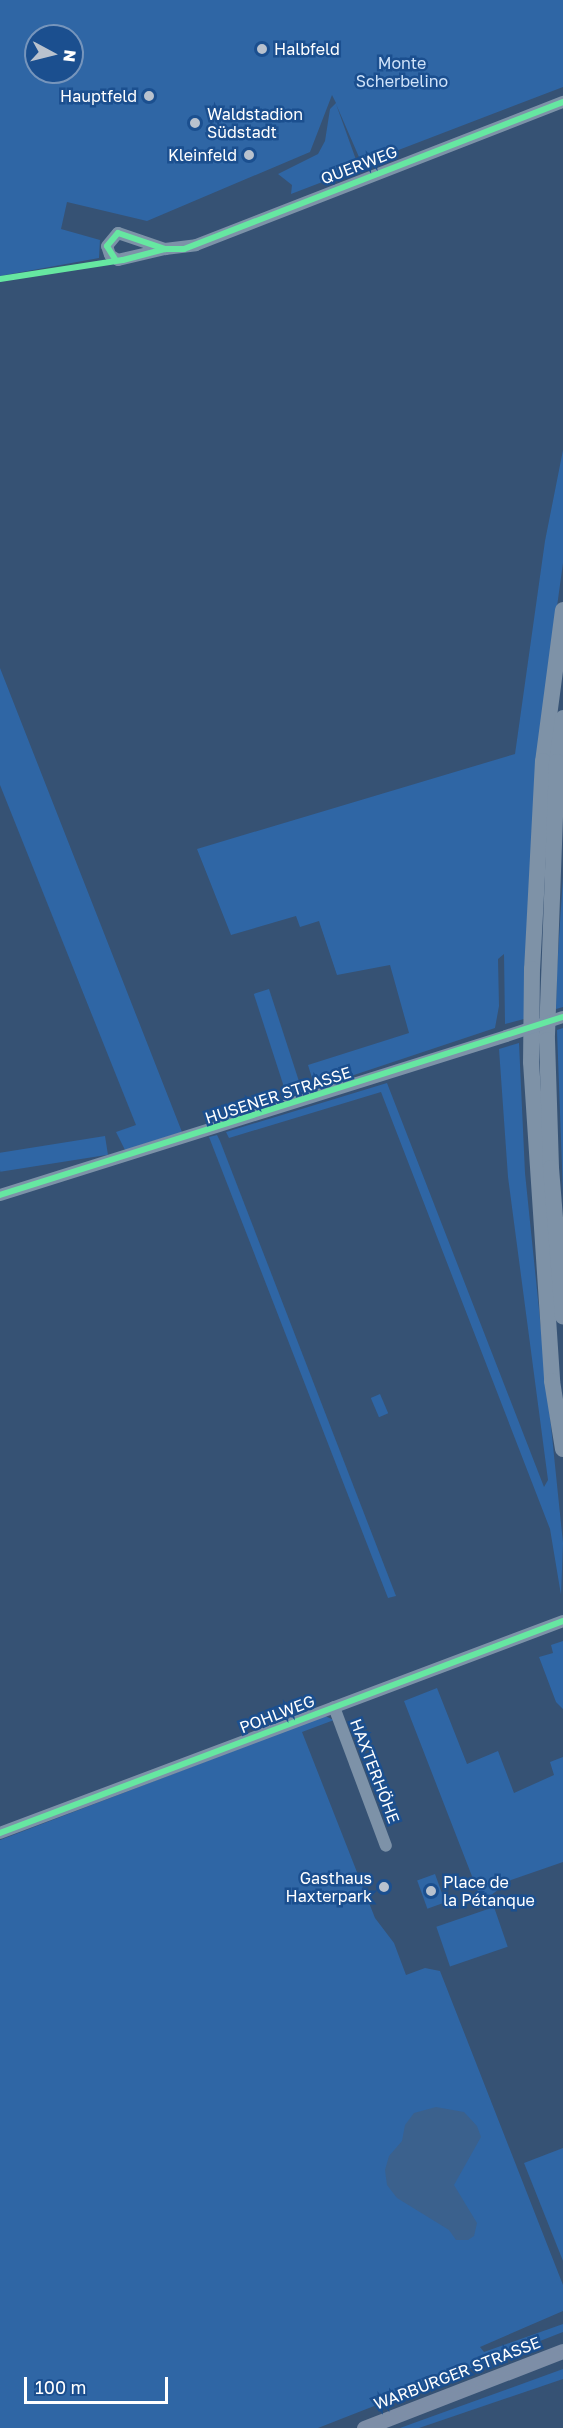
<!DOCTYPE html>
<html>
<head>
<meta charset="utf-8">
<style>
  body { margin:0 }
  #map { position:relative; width:563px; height:2428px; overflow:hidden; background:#365274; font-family:"Golos Text",sans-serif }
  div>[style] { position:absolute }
  .green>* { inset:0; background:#2f66a5; transform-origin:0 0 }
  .water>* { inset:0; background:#3b618d }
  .minor>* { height:12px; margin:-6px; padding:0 6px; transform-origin:6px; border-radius:6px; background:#7d92a8 }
  .major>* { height:15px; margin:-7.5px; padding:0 7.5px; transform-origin:7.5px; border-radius:7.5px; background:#7d8ea7 }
  .highway>* { height:16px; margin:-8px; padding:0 8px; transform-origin:8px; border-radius:8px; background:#7e92a7 }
  .minor-bridge>* { height:12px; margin:-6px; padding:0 6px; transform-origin:6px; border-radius:6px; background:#7d92a8 }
  .cycleway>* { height:6px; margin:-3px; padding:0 3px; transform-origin:3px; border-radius:3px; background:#66e7a1 }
  .dots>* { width:16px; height:16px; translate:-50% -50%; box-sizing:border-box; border:3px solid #1b4f8f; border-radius:50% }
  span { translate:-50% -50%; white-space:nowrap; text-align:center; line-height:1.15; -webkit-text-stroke:5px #1b4f8f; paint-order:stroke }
  .poi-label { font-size:16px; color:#fff }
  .left { translate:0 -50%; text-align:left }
  .right { translate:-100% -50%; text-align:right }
  .park-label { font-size:16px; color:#cfe3fa }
  .street-label { font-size:16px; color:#fff }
  .north { position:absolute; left:24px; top:24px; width:60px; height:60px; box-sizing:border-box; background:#1b4f8f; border:2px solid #7695bc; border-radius:50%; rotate:97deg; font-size:16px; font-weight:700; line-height:24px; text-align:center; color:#fff }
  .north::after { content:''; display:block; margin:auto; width:21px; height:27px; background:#b9c2ce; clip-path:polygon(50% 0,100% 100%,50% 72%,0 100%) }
  .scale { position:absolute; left:24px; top:2377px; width:144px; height:27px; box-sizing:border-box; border:3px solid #fff; border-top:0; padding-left:8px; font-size:18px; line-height:21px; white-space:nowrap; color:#fff; -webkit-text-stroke:4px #1b4f8f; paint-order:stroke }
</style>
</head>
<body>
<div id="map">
  <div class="green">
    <div style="clip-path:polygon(evenodd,0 0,563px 0,563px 87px,362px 164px,336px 104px,359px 168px,291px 194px,292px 185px,278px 174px,318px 154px,325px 141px,330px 109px,336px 103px,332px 95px,310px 152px,147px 221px,67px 202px,61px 229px,100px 240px,99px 258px,0 276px,0 0,36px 36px,72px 36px,72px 72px,36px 72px,36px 36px)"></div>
    <div style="clip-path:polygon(563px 450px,563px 563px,537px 752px,524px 1019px,505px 1024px,504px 954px,498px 959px,499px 1006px,495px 1028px,315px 1088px,308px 1065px,409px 1033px,390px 965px,337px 975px,319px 921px,300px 927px,296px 916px,231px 935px,197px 849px,515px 754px,545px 541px)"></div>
    <div style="clip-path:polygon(0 668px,182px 1132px,125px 1150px,116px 1132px,136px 1125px,0 785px)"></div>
    <div style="clip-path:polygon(563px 877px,563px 1007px,556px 1009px,557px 969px)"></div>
    <div style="left:269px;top:989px;width:108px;height:16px;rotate:72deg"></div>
    <div style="clip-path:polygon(563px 1028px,563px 1195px,557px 1030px)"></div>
    <div style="clip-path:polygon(519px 1043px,525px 1173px,563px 1543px,561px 1595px,550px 1529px,381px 1092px,229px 1138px,226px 1132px,387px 1083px,544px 1487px,548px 1480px,508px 1177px,499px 1049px)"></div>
    <div style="clip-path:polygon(217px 1135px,220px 1141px,396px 1596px,388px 1598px,209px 1137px)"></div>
    <div style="left:105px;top:1136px;width:19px;height:109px;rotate:81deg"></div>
    <div style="left:380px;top:1394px;width:21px;height:10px;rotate:67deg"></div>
    <div style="clip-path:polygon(563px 1641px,563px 1709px,556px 1702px,539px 1657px,553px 1653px,551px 1645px)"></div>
    <div style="clip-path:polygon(437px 1688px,467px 1764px,498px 1751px,514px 1793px,554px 1775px,550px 1762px,563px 1757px,563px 1862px,511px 1880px,482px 1902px,404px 1701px)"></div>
    <div style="clip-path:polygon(325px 1716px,334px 1720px,302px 1732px,375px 1918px,394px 1943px,406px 1975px,425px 1968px,440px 1971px,563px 2285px,563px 2311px,480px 2347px,484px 2352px,563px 2324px,563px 2332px,318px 2428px,0 2428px,0 1840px)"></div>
    <div style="left:435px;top:1874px;width:30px;height:19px;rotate:70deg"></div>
    <div style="left:494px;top:1907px;width:42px;height:61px;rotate:71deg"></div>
    <div style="clip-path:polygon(563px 2148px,563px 2261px,524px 2163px)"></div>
    <div style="clip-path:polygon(563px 2369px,563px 2379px,419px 2428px,400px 2428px)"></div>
  </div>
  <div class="water">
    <div style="clip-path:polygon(436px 2107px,464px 2112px,477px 2126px,481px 2137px,454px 2185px,477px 2223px,474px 2236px,468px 2240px,456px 2240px,449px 2230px,397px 2198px,387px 2185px,385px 2170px,389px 2156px,402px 2141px,405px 2125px,414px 2113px)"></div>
  </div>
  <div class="minor">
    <div style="left:165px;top:249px;width:48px;rotate:166.8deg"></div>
    <div style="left:118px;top:260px;width:9px;rotate:-148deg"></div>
    <div style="left:110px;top:255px;width:9px;rotate:-108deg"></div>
    <div style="left:107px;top:246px;width:17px;rotate:-50deg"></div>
    <div style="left:118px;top:233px;width:50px;rotate:18.8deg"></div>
    <div style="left:165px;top:249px;width:31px;rotate:-7deg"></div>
    <div style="left:196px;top:245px;width:394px;rotate:-21.3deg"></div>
    <div style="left:0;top:1195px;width:530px;rotate:-17.44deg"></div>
    <div style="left:334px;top:1707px;width:148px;rotate:69.5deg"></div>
    <div style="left:0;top:1833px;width:602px;rotate:-20.63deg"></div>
  </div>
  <div class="major">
    <div style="left:364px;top:2428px;width:213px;rotate:-21.2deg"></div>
  </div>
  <div class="highway">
    <div style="left:563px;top:610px;width:152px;rotate:97.5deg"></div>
    <div style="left:543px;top:761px;width:208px;rotate:93deg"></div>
    <div style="left:532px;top:969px;width:93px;rotate:90.6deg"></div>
    <div style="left:531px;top:1062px;width:320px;rotate:86.2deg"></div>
    <div style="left:552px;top:1381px;width:69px;rotate:80.8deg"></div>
    <div style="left:563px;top:718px;width:44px;rotate:97.8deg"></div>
    <div style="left:557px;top:762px;width:278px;rotate:92.1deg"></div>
    <div style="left:547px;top:1040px;width:128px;rotate:88.2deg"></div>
    <div style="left:551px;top:1168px;width:149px;rotate:85.4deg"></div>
  </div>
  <div class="minor-bridge">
    <div style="left:506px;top:1036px;width:60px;rotate:-18.4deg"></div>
  </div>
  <div class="cycleway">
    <div style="left:115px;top:259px;width:15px;rotate:-122deg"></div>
    <div style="left:107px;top:246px;width:17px;rotate:-50deg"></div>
    <div style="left:118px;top:233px;width:50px;rotate:18.8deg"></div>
    <div style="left:165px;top:249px;width:19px"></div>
    <div style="left:184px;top:249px;width:407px;rotate:-21.2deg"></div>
    <div style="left:0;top:279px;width:124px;rotate:-8.8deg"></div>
    <div style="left:123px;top:260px;width:43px;rotate:-14.7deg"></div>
    <div style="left:0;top:1195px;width:590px;rotate:-17.55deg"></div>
    <div style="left:0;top:1833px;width:602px;rotate:-20.63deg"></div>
  </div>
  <div class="dots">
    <div style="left:262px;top:49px;background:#b9c2ce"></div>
    <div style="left:149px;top:96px;background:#b9c2ce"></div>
    <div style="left:195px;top:123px;background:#b9c2ce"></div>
    <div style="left:249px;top:155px;background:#b9c2ce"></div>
    <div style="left:384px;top:1887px;background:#b9c2ce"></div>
    <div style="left:431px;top:1891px;background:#b9c2ce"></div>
  </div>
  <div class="poi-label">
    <span class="left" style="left:274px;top:49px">Halbfeld</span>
    <span class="right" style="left:137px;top:96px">Hauptfeld</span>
    <span class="left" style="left:207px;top:123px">Waldstadion<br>Südstadt</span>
    <span class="right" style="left:237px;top:155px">Kleinfeld</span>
    <span class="right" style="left:372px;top:1887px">Gasthaus<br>Haxterpark</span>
    <span class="left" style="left:443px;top:1891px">Place de<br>la Pétanque</span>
  </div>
  <div class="park-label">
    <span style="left:402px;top:72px">Monte<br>Scherbelino</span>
  </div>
  <div class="street-label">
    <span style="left:359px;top:165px;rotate:-21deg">QUERWEG</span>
    <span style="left:278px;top:1095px;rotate:-18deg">HUSENER STRASSE</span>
    <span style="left:277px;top:1714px;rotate:-21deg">POHLWEG</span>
    <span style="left:375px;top:1771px;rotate:69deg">HAXTERHÖHE</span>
    <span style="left:457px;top:2373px;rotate:-21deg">WARBURGER STRASSE</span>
  </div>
  <div class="north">N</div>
  <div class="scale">100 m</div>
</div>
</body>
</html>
